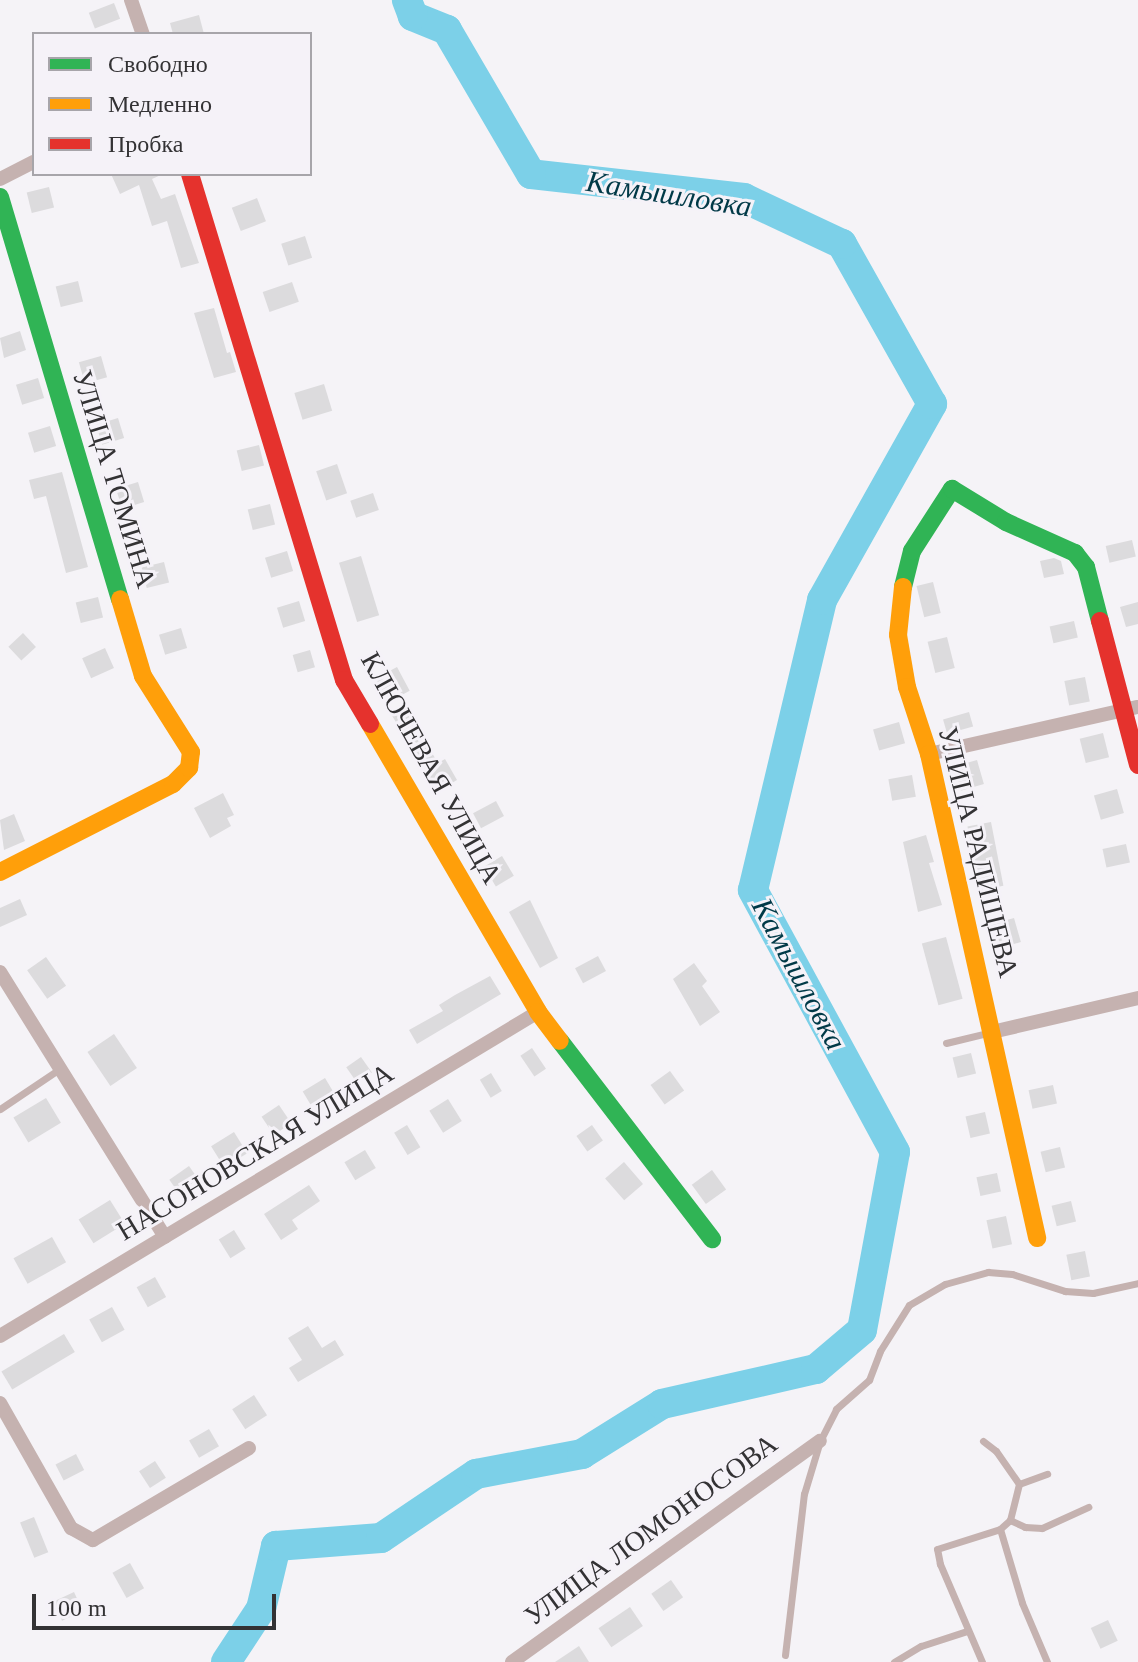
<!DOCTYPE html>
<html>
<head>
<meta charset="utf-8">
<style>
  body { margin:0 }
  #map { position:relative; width:1138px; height:1662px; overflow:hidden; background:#f5f3f7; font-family:Georgia,serif }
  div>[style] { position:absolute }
  .river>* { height:30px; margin:-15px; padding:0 15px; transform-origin:15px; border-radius:15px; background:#7cd0e8 }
  .building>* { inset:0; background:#dcdbdd; transform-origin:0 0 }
  .lane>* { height:7px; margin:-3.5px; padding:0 3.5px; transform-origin:3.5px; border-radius:3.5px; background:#c5b2b0 }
  .street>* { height:14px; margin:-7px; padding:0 7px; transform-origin:7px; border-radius:7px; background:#c5b2b0 }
  .fast>* { height:18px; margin:-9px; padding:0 9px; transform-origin:9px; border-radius:9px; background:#30b455 }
  .slow>* { height:18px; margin:-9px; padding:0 9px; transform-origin:9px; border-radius:9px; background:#ff9f0a }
  .jam>* { height:18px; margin:-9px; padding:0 9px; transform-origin:9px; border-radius:9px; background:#e5322d }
  span { translate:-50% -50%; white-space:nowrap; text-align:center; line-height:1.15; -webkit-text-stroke:6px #f5f2f8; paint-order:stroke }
  .street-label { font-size:28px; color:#333234 }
  .water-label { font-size:30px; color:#003947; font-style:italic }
  .legend { position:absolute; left:32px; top:32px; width:280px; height:144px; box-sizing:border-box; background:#f5f2f8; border:2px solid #a7a5aa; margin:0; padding:10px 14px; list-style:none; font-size:24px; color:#333234 }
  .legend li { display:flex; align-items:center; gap:16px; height:40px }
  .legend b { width:40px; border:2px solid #a7a5aa }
  .scale { position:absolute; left:32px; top:1594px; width:244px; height:36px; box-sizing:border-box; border:4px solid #333234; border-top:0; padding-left:10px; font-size:24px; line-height:28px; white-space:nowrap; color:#333234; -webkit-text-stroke:6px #f5f2f8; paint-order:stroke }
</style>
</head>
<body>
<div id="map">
  <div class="river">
    <div style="left:226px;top:1662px;width:64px;rotate:-56.6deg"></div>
    <div style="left:261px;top:1609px;width:65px;rotate:-76.6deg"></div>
    <div style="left:276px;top:1546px;width:105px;rotate:-4.4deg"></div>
    <div style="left:381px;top:1538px;width:115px;rotate:-34deg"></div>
    <div style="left:476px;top:1474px;width:108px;rotate:-10.7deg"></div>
    <div style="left:582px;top:1454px;width:94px;rotate:-32deg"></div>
    <div style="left:662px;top:1404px;width:158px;rotate:-12.8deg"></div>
    <div style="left:816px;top:1369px;width:60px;rotate:-40.3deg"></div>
    <div style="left:862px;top:1330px;width:181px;rotate:-79.5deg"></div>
    <div style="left:895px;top:1152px;width:298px;rotate:-118.5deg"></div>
    <div style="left:753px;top:890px;width:298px;rotate:-76.6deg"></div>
    <div style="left:822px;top:600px;width:225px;rotate:-60.7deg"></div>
    <div style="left:932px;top:404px;width:184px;rotate:-119.4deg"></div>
    <div style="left:842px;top:244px;width:108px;rotate:-154.9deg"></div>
    <div style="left:744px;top:198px;width:214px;rotate:-173.6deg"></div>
    <div style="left:531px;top:174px;width:167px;rotate:-120.3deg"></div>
    <div style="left:447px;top:30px;width:37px;rotate:-158deg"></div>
    <div style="left:413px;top:16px;width:17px;rotate:-111deg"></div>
  </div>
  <div class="building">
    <div style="left:114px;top:3px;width:17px;height:27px;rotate:69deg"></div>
    <div style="clip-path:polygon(199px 15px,204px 34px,173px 34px,170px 23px)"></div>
    <div style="clip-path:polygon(111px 174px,163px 174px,152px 179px,161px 199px,175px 194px,199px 263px,181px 268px,167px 221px,152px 226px,139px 185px,120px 194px)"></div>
    <div style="left:49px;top:187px;width:21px;height:23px;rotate:76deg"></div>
    <div style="left:257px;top:198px;width:25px;height:27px;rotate:69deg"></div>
    <div style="left:305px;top:236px;width:23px;height:25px;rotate:72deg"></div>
    <div style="left:78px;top:281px;width:21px;height:23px;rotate:76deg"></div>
    <div style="left:292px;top:282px;width:21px;height:31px;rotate:71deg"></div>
    <div style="clip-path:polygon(214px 308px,227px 353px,230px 352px,236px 372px,214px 378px,194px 313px)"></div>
    <div style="clip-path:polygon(20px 331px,26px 350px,4px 358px,0 338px)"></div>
    <div style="left:101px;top:356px;width:22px;height:23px;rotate:74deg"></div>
    <div style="left:38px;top:378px;width:21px;height:23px;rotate:73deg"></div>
    <div style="left:324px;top:384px;width:28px;height:31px;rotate:73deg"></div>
    <div style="left:118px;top:418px;width:21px;height:23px;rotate:73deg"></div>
    <div style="left:50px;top:426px;width:21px;height:23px;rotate:73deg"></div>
    <div style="left:259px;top:445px;width:21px;height:23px;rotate:76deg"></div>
    <div style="left:337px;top:464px;width:31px;height:22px;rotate:71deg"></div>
    <div style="clip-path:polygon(62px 472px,88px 567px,66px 573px,46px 496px,34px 499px,29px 480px)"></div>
    <div style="left:138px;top:482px;width:21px;height:23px;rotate:73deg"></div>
    <div style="left:373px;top:493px;width:18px;height:24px;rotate:71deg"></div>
    <div style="left:270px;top:504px;width:21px;height:23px;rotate:76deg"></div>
    <div style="left:1132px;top:540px;width:17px;height:27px;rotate:77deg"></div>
    <div style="left:287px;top:551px;width:21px;height:23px;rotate:73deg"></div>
    <div style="left:361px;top:556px;width:62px;height:23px;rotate:73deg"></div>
    <div style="clip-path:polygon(1054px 558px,1061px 561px,1064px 574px,1044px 578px,1040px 561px)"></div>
    <div style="left:164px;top:562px;width:21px;height:23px;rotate:76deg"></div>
    <div style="left:933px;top:582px;width:32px;height:17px;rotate:76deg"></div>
    <div style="left:98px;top:597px;width:21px;height:23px;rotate:76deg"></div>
    <div style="left:299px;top:601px;width:21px;height:23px;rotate:73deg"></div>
    <div style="clip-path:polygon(1138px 602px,1138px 624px,1126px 627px,1120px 607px)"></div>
    <div style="left:1074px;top:621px;width:17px;height:25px;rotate:77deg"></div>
    <div style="left:181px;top:628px;width:21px;height:23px;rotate:73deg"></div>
    <div style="left:23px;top:633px;width:19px;height:20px;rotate:47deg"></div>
    <div style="left:947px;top:637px;width:32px;height:20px;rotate:76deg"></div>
    <div style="left:105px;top:648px;width:22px;height:25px;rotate:66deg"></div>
    <div style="left:310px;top:650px;width:18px;height:18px;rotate:74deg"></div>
    <div style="left:397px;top:667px;width:27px;height:24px;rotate:62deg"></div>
    <div style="left:1085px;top:677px;width:25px;height:21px;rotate:79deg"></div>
    <div style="clip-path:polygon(404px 706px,438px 763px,445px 759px,457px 780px,438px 791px,391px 714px)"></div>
    <div style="left:969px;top:712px;width:15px;height:27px;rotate:74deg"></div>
    <div style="left:899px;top:722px;width:22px;height:27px;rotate:74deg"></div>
    <div style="left:1103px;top:733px;width:25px;height:24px;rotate:76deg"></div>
    <div style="left:977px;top:760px;width:25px;height:24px;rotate:74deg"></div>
    <div style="left:912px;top:775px;width:22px;height:24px;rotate:80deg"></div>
    <div style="left:1117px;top:789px;width:25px;height:24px;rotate:74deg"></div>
    <div style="clip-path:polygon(223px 793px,234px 815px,227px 818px,231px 826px,210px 838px,194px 808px)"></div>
    <div style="left:496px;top:801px;width:17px;height:26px;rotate:62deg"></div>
    <div style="clip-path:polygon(14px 814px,25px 841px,4px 850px,0 820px)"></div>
    <div style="left:991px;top:822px;width:65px;height:24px;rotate:79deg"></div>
    <div style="clip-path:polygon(926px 835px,934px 862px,929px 863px,942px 905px,918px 912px,903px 842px)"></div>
    <div style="left:1126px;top:844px;width:19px;height:24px;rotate:78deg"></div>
    <div style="left:502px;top:856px;width:23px;height:21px;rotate:59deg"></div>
    <div style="clip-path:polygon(20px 899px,27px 915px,0 927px,0 908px)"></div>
    <div style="clip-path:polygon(530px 900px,558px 958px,540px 968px,509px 912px)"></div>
    <div style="left:1014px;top:918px;width:25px;height:24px;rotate:74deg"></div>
    <div style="left:946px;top:937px;width:64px;height:25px;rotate:75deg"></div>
    <div style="left:598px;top:956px;width:17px;height:26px;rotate:62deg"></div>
    <div style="left:46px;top:957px;width:35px;height:23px;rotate:55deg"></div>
    <div style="clip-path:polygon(694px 963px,707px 981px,702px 986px,720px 1012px,700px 1026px,673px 979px)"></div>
    <div style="clip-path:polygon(490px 976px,501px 994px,417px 1044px,409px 1030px,443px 1011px,439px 1005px,455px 995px)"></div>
    <div style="left:114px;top:1034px;width:41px;height:32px;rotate:56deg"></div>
    <div style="left:532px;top:1048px;width:25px;height:14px;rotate:56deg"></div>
    <div style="left:971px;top:1053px;width:21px;height:19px;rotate:76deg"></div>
    <div style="left:361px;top:1057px;width:19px;height:18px;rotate:55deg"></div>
    <div style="left:670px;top:1071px;width:24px;height:24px;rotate:54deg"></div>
    <div style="left:491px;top:1073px;width:21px;height:13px;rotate:59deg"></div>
    <div style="left:325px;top:1078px;width:21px;height:26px;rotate:59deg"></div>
    <div style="left:1053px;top:1085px;width:19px;height:25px;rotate:78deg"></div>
    <div style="left:46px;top:1098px;width:29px;height:38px;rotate:59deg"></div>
    <div style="left:448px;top:1099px;width:26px;height:22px;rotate:58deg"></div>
    <div style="left:279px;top:1105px;width:22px;height:21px;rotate:56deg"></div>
    <div style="left:985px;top:1112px;width:22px;height:20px;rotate:77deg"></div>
    <div style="left:407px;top:1125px;width:26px;height:15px;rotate:59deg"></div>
    <div style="left:592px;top:1125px;width:19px;height:19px;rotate:55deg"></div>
    <div style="left:234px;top:1132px;width:25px;height:27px;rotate:58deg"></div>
    <div style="left:1060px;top:1147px;width:21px;height:20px;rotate:76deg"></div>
    <div style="left:365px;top:1150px;width:21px;height:24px;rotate:59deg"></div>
    <div style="left:624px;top:1162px;width:29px;height:25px;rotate:49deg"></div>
    <div style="left:189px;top:1166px;width:16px;height:24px;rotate:55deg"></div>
    <div style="left:712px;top:1170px;width:24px;height:25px;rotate:54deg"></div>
    <div style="left:997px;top:1173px;width:19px;height:21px;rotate:78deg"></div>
    <div style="clip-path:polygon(309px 1185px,320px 1201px,292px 1220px,298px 1229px,281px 1240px,264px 1214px)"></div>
    <div style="left:110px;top:1200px;width:28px;height:37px;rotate:58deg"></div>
    <div style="left:1071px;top:1201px;width:21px;height:20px;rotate:76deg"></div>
    <div style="left:1006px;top:1216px;width:29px;height:20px;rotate:78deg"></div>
    <div style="left:234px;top:1230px;width:22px;height:18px;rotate:58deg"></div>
    <div style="left:52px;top:1237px;width:29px;height:44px;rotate:61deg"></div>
    <div style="left:1085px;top:1251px;width:26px;height:19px;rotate:79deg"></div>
    <div style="left:155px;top:1277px;width:23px;height:21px;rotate:61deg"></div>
    <div style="left:112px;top:1307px;width:26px;height:26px;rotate:61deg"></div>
    <div style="clip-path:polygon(308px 1326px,322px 1348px,335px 1340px,344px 1355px,298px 1382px,289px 1368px,302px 1360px,288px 1338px)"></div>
    <div style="left:64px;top:1334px;width:21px;height:73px;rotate:59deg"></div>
    <div style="left:254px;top:1395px;width:24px;height:26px;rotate:57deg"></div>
    <div style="left:209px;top:1429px;width:20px;height:23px;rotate:60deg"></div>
    <div style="left:76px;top:1454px;width:18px;height:23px;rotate:63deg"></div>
    <div style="left:155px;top:1461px;width:20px;height:19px;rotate:57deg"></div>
    <div style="left:34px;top:1517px;width:38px;height:15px;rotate:68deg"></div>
    <div style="left:130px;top:1563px;width:29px;height:20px;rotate:61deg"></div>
    <div style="left:671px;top:1580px;width:21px;height:24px;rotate:55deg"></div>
    <div style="left:74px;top:1592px;width:21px;height:23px;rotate:65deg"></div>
    <div style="left:630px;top:1607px;width:23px;height:38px;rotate:56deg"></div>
    <div style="left:1108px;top:1620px;width:23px;height:19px;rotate:65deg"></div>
    <div style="clip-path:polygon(579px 1646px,589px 1662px,555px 1662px)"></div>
  </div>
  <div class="lane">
    <div style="left:946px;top:1043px;width:42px;rotate:-13.7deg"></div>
    <div style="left:0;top:1109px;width:70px;rotate:-33.9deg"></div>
    <div style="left:983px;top:1441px;width:16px;rotate:38deg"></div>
    <div style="left:996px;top:1451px;width:40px;rotate:55.1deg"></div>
    <div style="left:1019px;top:1484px;width:30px;rotate:-20deg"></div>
    <div style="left:1010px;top:1520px;width:17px;rotate:25deg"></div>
    <div style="left:1025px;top:1527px;width:17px;rotate:3deg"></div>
    <div style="left:1042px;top:1528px;width:51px;rotate:-24.5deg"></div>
    <div style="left:1000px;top:1529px;width:77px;rotate:73.4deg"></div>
    <div style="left:1022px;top:1603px;width:64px;rotate:67deg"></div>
    <div style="left:785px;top:1655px;width:162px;rotate:-83.3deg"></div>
    <div style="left:804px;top:1494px;width:55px;rotate:-73.2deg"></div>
    <div style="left:820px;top:1441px;width:36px;rotate:-63deg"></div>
    <div style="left:836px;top:1409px;width:44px;rotate:-41.3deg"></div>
    <div style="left:869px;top:1380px;width:31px;rotate:-69deg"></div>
    <div style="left:880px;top:1351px;width:54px;rotate:-57.8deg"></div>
    <div style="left:909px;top:1305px;width:42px;rotate:-30.3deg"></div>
    <div style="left:945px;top:1284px;width:45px;rotate:-15.6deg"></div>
    <div style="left:988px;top:1272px;width:24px;rotate:5deg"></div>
    <div style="left:1012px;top:1274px;width:56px;rotate:17.8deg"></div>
    <div style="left:1065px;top:1291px;width:28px;rotate:4deg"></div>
    <div style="left:1093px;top:1293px;width:46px;rotate:-12.5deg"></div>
    <div style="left:894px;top:1662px;width:31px;rotate:-31deg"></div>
    <div style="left:921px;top:1646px;width:48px;rotate:-18.1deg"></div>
    <div style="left:982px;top:1662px;width:107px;rotate:-113.2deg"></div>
    <div style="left:940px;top:1564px;width:15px;rotate:-101deg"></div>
    <div style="left:937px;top:1549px;width:66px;rotate:-17.6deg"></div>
    <div style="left:1000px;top:1529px;width:13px;rotate:-42deg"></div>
    <div style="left:1010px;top:1520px;width:37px;rotate:-76deg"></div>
  </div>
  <div class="street">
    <div style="left:131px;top:0;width:36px;rotate:71deg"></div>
    <div style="left:0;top:179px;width:38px;rotate:-27deg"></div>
    <div style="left:929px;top:754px;width:214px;rotate:-12.7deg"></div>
    <div style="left:0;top:972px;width:312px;rotate:58.1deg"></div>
    <div style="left:992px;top:1032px;width:150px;rotate:-13.1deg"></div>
    <div style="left:0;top:1336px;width:628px;rotate:-31.06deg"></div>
    <div style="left:0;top:1403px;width:144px;rotate:60.4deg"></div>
    <div style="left:71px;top:1528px;width:25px;rotate:29deg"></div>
    <div style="left:93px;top:1540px;width:181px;rotate:-30.5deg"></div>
    <div style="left:512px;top:1662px;width:379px;rotate:-35.7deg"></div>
  </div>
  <div class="fast">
    <div style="left:0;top:197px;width:420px;rotate:73.4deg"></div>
    <div style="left:903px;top:587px;width:37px;rotate:-76deg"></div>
    <div style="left:912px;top:551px;width:74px;rotate:-57.2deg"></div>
    <div style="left:952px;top:489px;width:63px;rotate:31.4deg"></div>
    <div style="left:1006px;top:522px;width:76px;rotate:24.2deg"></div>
    <div style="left:1075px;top:553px;width:18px;rotate:52deg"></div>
    <div style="left:1086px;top:567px;width:56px;rotate:75.5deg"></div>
    <div style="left:560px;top:1041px;width:250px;rotate:52.5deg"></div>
  </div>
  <div class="slow">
    <div style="left:903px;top:587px;width:48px;rotate:95.9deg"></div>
    <div style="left:898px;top:635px;width:53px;rotate:80.2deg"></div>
    <div style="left:907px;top:687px;width:71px;rotate:71.8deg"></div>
    <div style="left:929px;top:754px;width:496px;rotate:77.4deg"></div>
    <div style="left:370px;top:724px;width:333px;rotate:59.7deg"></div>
    <div style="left:538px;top:1012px;width:36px;rotate:53deg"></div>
    <div style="left:0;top:872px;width:194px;rotate:-27deg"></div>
    <div style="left:173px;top:784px;width:23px;rotate:-45deg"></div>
    <div style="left:189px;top:768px;width:16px;rotate:-83deg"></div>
    <div style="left:191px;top:752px;width:90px;rotate:-122.3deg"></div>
    <div style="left:143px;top:676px;width:80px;rotate:-106.6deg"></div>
  </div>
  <div class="jam">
    <div style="left:190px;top:174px;width:529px;rotate:73.07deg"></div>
    <div style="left:344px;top:680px;width:51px;rotate:59.4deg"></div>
    <div style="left:1100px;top:621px;width:149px;rotate:75.2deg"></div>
  </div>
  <div class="street-label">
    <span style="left:114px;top:479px;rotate:73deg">УЛИЦА ТОМИНА</span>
    <span style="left:431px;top:768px;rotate:61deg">КЛЮЧЕВАЯ УЛИЦА</span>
    <span style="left:978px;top:852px;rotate:76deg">УЛИЦА РАДИЩЕВА</span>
    <span style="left:255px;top:1152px;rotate:-31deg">НАСОНОВСКАЯ УЛИЦА</span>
    <span style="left:651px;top:1530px;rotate:-36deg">УЛИЦА ЛОМОНОСОВА</span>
  </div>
  <div class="water-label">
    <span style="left:669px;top:194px;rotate:9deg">Камышловка</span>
    <span style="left:799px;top:974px;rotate:62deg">Камышловка</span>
  </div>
  <ul class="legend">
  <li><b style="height:10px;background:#30b455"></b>Свободно</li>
  <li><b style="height:10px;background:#ff9f0a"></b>Медленно</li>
  <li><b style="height:10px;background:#e5322d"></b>Пробка</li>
  </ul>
  <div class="scale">100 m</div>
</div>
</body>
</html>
